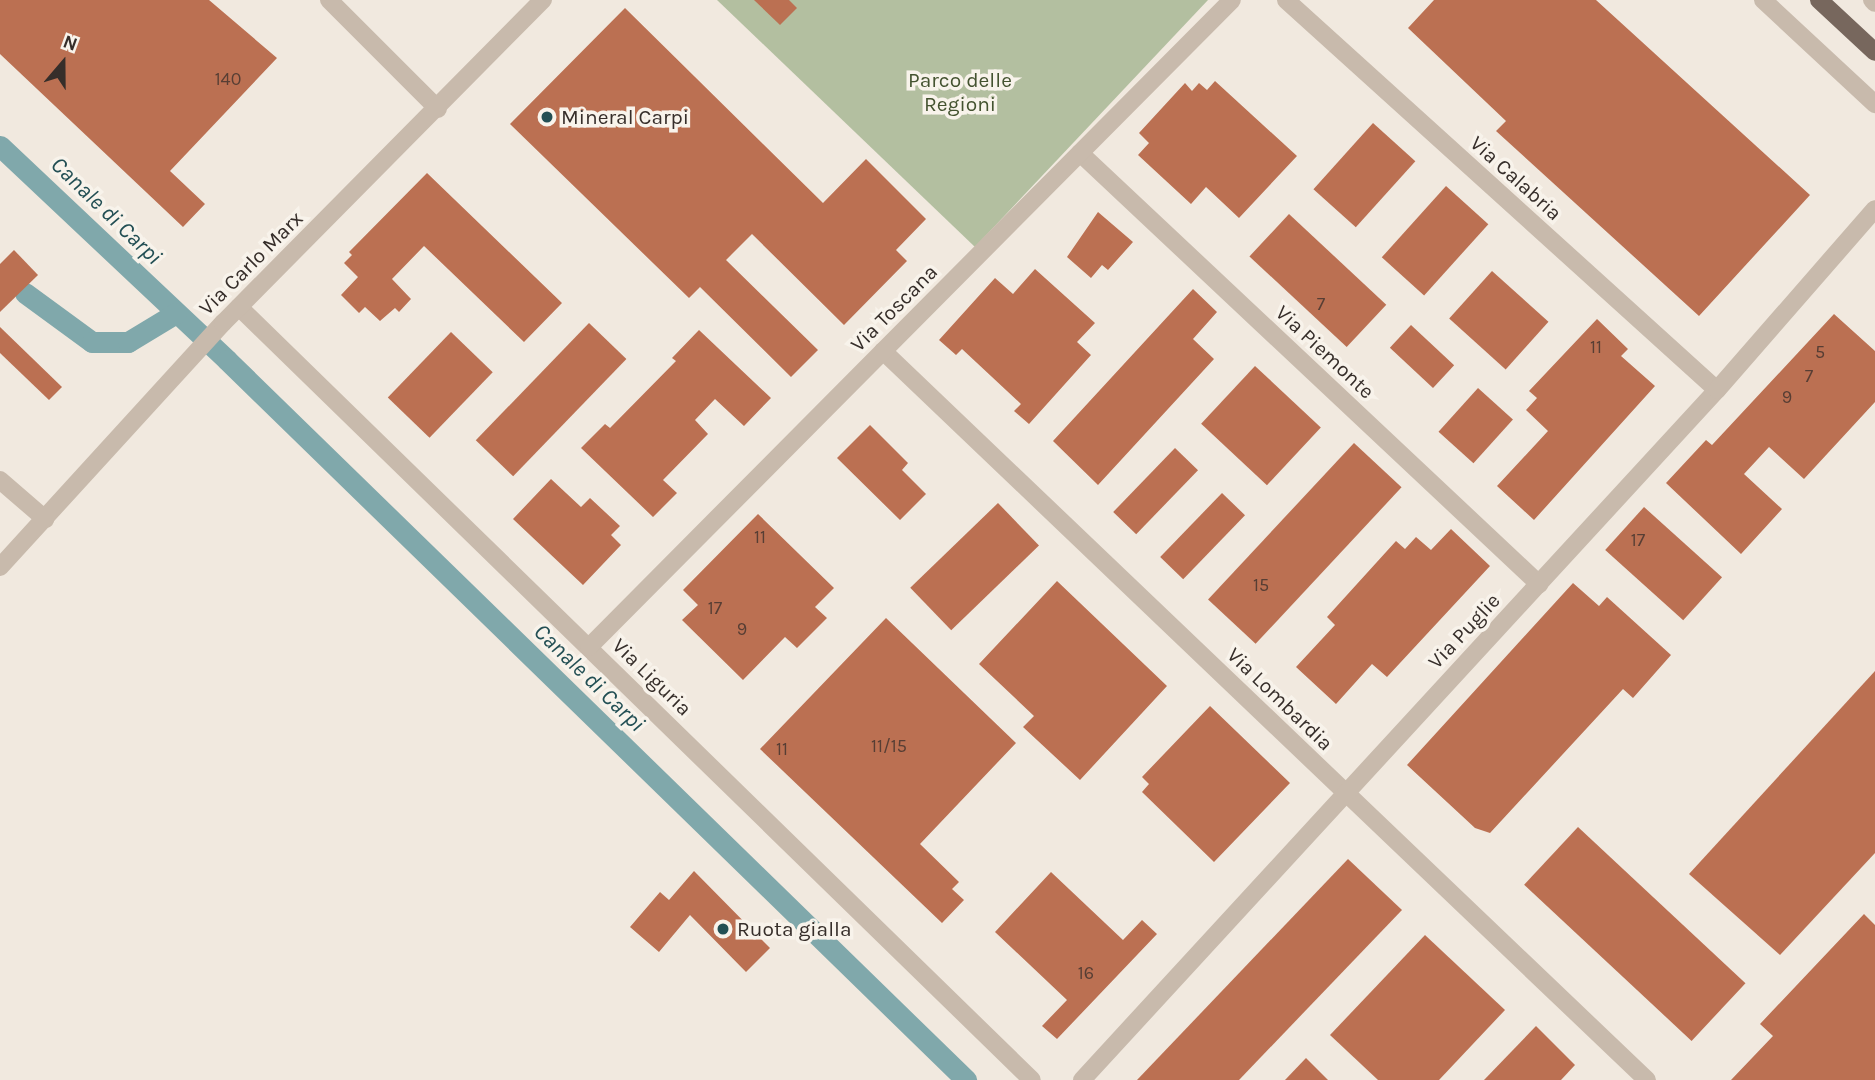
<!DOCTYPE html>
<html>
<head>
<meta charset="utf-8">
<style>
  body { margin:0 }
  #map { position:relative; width:1875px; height:1080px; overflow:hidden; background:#f1e9df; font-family:Karla,sans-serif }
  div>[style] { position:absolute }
  .green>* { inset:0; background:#b3bfa0 }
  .canal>* { height:21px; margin:-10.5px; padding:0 10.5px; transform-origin:10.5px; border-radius:10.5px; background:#80a8ab }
  .building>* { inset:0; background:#bb7052; transform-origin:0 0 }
  .minor>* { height:18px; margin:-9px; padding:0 9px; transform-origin:9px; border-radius:9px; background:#c8baac }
  .tertiary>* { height:18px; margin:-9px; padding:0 9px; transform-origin:9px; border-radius:9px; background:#c8baac }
  .primary>* { height:18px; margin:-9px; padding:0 9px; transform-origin:9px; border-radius:9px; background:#77675d }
  .dots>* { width:19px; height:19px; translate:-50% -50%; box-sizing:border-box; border:4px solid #f8f3eb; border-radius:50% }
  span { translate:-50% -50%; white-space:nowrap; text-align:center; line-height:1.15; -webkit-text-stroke:7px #f8f3eb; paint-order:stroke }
  .number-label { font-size:18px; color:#573e34 }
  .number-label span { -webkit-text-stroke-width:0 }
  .park-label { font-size:21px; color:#445330 }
  .poi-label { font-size:21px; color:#362e2a }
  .left { translate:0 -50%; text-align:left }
  .street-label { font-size:21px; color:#362e2a }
  .water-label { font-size:23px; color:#234f54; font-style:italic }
  .north { position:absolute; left:28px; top:28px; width:70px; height:70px; -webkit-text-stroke:5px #f8f3eb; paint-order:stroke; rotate:20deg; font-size:19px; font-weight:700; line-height:28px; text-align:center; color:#362e2a }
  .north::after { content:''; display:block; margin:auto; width:24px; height:32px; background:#362e2a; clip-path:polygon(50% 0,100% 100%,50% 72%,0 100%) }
</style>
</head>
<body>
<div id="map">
  <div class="green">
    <div style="clip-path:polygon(717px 0,1208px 0,975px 247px)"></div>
  </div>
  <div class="canal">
    <div style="left:0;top:146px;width:312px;rotate:43.3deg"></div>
    <div style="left:227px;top:360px;width:1032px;rotate:44.25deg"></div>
    <div style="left:25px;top:293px;width:83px;rotate:36.2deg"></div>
    <div style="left:92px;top:342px;width:36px"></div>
    <div style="left:128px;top:342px;width:56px;rotate:-31.1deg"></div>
  </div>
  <div class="building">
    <div style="clip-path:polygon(0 0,209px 0,277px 58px,170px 171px,205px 204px,183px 227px,0 54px)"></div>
    <div style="clip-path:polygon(754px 0,789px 0,797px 8px,780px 25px)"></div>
    <div style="clip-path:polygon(1434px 0,1596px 0,1810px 195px,1699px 316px,1496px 131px,1506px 121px,1408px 28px)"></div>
    <div style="clip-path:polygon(625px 8px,823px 203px,866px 159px,926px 219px,896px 250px,907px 261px,844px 325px,752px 234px,726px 260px,818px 350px,791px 377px,700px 287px,689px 298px,510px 124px)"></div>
    <div style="clip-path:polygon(1215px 81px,1297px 156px,1239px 218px,1206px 187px,1191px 204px,1138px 155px,1149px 143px,1139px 133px,1185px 83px,1192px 91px,1199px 83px,1207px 90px)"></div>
    <div style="left:1373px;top:123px;width:57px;height:89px;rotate:42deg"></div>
    <div style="clip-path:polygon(427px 173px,562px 303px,524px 342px,424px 246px,392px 279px,411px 299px,399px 312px,395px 308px,380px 321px,365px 307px,359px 313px,341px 295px,358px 277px,344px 263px,352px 255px,349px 252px)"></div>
    <div style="left:1446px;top:186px;width:57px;height:96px;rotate:42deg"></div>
    <div style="clip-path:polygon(1098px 212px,1133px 242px,1108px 270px,1102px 265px,1091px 278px,1067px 257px)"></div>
    <div style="left:1289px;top:214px;width:133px;height:58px;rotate:43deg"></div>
    <div style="clip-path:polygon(14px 250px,38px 275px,0 312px,0 264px)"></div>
    <div style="clip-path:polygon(1035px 269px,1095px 323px,1077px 342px,1091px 355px,1029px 424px,1014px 411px,1021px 404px,962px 349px,956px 355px,939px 340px,995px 278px,1013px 294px)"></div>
    <div style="left:1492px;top:271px;width:76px;height:64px;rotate:42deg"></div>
    <div style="clip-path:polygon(1193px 289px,1217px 312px,1193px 339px,1214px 359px,1098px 485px,1053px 441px)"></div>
    <div style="clip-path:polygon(1834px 314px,1875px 351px,1875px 402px,1804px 479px,1769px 447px,1744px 474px,1782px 509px,1741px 554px,1666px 483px,1706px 440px,1712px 445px)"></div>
    <div style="clip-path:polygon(1597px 319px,1628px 349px,1621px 356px,1655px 386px,1534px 520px,1497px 486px,1548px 431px,1526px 410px,1537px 398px,1529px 391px)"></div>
    <div style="left:589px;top:323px;width:52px;height:163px;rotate:44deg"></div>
    <div style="left:1411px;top:325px;width:59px;height:31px;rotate:43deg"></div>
    <div style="clip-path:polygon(0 327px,62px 387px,49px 400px,0 353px)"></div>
    <div style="clip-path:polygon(699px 330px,771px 398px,744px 426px,715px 399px,695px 420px,708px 434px,663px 480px,677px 493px,653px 517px,581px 448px,605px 424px,610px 428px,676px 361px,672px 358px)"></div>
    <div style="left:451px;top:332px;width:58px;height:91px;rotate:44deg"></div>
    <div style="left:1255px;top:366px;width:90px;height:79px;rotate:43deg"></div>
    <div style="left:1478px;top:388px;width:47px;height:59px;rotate:42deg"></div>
    <div style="clip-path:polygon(870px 425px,908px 463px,902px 470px,926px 494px,900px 520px,837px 458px)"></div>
    <div style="left:1354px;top:443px;width:65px;height:214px;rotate:43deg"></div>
    <div style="left:1175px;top:448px;width:32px;height:89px;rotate:44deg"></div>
    <div style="clip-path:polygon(551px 479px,581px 507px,590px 498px,620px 526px,611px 535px,621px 545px,583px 585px,513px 519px)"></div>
    <div style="left:1222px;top:493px;width:32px;height:89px;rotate:44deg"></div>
    <div style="left:998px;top:503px;width:59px;height:122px;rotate:46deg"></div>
    <div style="left:1644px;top:507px;width:105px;height:58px;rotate:42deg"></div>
    <div style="clip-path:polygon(758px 514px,834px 588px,815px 607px,827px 618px,797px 648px,785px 637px,743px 680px,682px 620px,698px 605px,683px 590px)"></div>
    <div style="clip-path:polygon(1451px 529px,1490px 566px,1387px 677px,1372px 664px,1336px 704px,1296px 667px,1335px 625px,1327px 617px,1396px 541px,1405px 549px,1416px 537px,1431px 550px)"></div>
    <div style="clip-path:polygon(1057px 581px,1167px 686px,1080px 780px,1023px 727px,1034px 716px,979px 664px)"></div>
    <div style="clip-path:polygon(1573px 583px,1599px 606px,1607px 597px,1671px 655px,1633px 698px,1623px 689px,1490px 833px,1475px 828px,1407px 765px)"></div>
    <div style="clip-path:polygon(886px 618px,1016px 743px,920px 844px,959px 882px,952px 889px,964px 900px,942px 923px,760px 749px)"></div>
    <div style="clip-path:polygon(1875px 671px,1875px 853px,1780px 955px,1689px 874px)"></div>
    <div style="clip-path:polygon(1210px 706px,1290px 783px,1214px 862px,1142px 792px,1149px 784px,1142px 777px)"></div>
    <div style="left:1578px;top:827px;width:229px;height:79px;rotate:43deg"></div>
    <div style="clip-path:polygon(1348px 859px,1402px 910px,1239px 1080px,1137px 1080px)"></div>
    <div style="clip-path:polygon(694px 871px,770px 948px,746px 972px,690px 915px,659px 952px,630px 927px,660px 892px,669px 900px)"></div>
    <div style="clip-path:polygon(1051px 872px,1123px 940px,1142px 920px,1157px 934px,1057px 1039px,1042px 1026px,1067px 1000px,995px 932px)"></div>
    <div style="clip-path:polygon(1864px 914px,1875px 925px,1875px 1080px,1731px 1080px,1773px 1036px,1760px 1024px)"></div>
    <div style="clip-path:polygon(1425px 935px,1505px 1010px,1439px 1080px,1378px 1080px,1330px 1035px)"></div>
    <div style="clip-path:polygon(1536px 1026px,1575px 1065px,1561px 1080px,1484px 1080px)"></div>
    <div style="clip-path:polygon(1306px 1058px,1328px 1080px,1285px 1080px)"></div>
  </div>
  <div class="minor">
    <div style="left:329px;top:0;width:154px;rotate:45deg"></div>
    <div style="left:1286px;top:0;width:581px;rotate:42.14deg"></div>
    <div style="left:1763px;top:0;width:153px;rotate:42.9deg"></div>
    <div style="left:1872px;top:0;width:4px;rotate:45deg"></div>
    <div style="left:1080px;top:153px;width:630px;rotate:43.2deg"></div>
    <div style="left:239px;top:307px;width:1107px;rotate:44.27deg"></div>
    <div style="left:883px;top:351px;width:1056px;rotate:43.66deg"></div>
    <div style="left:0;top:480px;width:60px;rotate:40.9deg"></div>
    <div style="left:589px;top:647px;width:912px;rotate:-45.18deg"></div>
    <div style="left:1082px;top:1080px;width:938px;rotate:-47.38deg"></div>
    <div style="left:1717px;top:390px;width:240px;rotate:-48.9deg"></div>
  </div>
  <div class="tertiary">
    <div style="left:0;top:567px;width:331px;rotate:-47.6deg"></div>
    <div style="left:223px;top:323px;width:455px;rotate:-45.3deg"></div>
  </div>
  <div class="primary">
    <div style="left:1819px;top:0;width:76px;rotate:42.9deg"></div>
  </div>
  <div class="dots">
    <div style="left:547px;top:117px;background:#234f54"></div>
    <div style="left:723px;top:929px;background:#234f54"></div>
  </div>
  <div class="number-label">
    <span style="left:228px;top:79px">140</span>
    <span style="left:1321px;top:304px">7</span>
    <span style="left:1596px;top:347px">11</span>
    <span style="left:1820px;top:352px">5</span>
    <span style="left:1809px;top:376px">7</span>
    <span style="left:1787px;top:397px">9</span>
    <span style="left:760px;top:537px">11</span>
    <span style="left:1638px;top:540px">17</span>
    <span style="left:1261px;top:585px">15</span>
    <span style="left:715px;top:608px">17</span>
    <span style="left:742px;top:629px">9</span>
    <span style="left:889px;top:746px">11/15</span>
    <span style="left:782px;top:749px">11</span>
    <span style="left:1086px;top:973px">16</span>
  </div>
  <div class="park-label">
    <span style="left:960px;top:92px">Parco delle<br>Regioni</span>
  </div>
  <div class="poi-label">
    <span class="left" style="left:561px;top:117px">Mineral Carpi</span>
    <span class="left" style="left:737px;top:929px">Ruota gialla</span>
  </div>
  <div class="street-label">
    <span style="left:1516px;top:178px;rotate:42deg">Via Calabria</span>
    <span style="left:251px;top:263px;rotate:-45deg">Via Carlo Marx</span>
    <span style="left:894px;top:308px;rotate:-45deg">Via Toscana</span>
    <span style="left:1325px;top:352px;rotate:43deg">Via Piemonte</span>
    <span style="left:1464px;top:631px;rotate:-47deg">Via Puglie</span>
    <span style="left:652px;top:677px;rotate:44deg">Via Liguria</span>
    <span style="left:1280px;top:699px;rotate:44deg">Via Lombardia</span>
  </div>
  <div class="water-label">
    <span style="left:106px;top:211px;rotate:44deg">Canale di Carpi</span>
    <span style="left:589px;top:678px;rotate:44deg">Canale di Carpi</span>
  </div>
  <div class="north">N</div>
</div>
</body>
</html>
